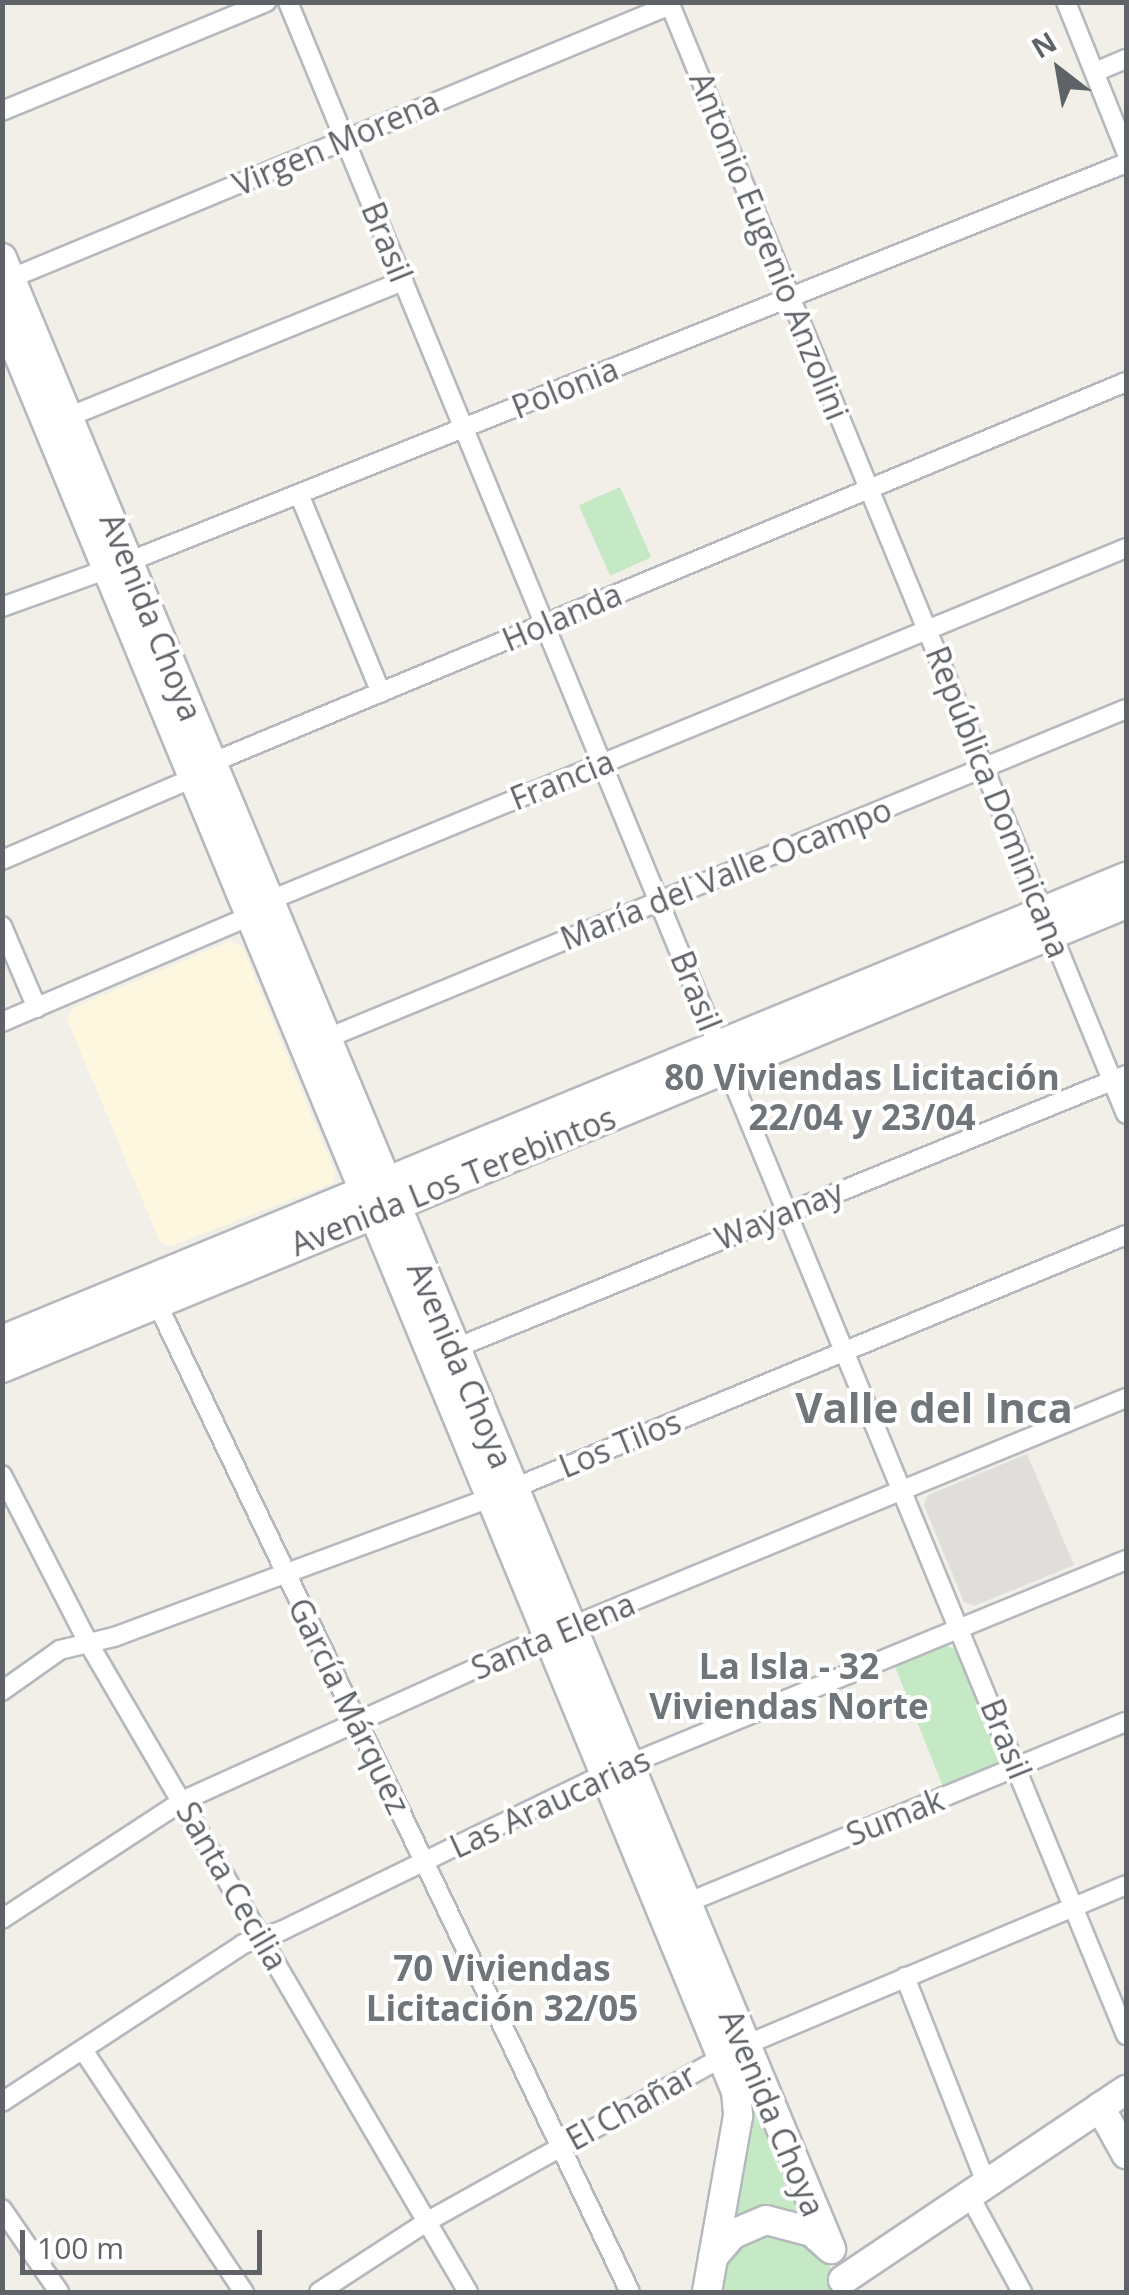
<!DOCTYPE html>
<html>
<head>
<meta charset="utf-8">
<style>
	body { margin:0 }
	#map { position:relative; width:1129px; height:2295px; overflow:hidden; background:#f1efe8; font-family:"Open Sans",sans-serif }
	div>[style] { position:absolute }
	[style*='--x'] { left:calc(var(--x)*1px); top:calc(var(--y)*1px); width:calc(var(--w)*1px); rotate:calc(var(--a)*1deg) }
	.commercial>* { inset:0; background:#fef7e0 }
	.industrial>* { inset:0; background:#e0deda }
	.green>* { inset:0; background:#c5e8c5; transform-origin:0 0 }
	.roads { filter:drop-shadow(2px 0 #b5b8bc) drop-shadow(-2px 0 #b5b8bc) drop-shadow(0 2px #b5b8bc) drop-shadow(0 -2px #b5b8bc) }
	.street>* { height:18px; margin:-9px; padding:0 9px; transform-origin:9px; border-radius:9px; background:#fff }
	.secondary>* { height:28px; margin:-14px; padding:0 14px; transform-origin:14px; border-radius:14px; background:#fff }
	span { translate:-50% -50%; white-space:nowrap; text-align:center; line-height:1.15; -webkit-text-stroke:8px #fff; paint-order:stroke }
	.street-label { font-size:32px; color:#5f6368 }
	.neighbourhood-label { font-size:35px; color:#70757a; font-weight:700 }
	.district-label { font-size:42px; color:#70757a; font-weight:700 }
	.frame { position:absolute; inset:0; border:5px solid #5f6368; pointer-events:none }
	.north { position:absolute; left:1009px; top:20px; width:100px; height:100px; -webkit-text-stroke:8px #fff; paint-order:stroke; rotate:329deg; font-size:28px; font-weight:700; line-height:40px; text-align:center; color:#5f6368 }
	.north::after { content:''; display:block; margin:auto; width:35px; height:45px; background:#5f6368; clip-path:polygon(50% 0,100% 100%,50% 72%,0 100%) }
	.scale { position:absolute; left:20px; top:2230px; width:242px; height:45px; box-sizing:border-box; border:5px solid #5f6368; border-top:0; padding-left:12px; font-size:30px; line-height:35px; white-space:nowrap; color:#5f6368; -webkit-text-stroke:8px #fff; paint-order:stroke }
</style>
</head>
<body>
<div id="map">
	<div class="commercial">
		<div style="clip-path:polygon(230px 941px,242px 947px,335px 1173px,333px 1183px,171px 1246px,160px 1242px,67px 1019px,73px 1008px)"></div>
	</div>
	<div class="industrial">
		<div style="clip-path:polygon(1027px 1454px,1074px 1565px,974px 1606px,964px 1602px,924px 1505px,928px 1495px)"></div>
	</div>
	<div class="green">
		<div style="left:620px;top:487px;width:77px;height:45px;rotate:66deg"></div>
		<div style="clip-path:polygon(944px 1645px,960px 1651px,1003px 1760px,944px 1789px,894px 1664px)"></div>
		<div style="clip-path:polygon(744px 2073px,804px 2215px,730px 2225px)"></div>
		<div style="clip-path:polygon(764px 2232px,784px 2232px,819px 2250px,830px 2267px,834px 2292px,715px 2292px,730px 2251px)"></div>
	</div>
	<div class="roads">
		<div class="street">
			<div style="--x:288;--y:2;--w:2199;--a:67.6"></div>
			<div style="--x:669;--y:2;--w:1202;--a:67.66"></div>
			<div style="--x:1066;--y:2;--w:161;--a:68.1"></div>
			<div style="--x:1095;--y:72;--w:34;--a:-23"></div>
			<div style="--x:2;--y:111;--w:286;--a:-22.4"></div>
			<div style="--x:2;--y:282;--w:723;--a:-22.52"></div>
			<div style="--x:68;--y:417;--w:362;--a:-22.1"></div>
			<div style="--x:299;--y:494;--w:215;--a:67.6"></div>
			<div style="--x:2;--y:607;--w:134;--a:-19.7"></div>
			<div style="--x:128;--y:562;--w:1075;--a:-21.79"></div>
			<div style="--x:2;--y:860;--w:208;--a:-23.2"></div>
			<div style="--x:193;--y:778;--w:23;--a:-40"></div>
			<div style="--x:211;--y:763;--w:991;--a:-22.61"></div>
			<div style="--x:2;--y:926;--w:89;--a:66.9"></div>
			<div style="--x:2;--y:1022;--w:270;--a:-23.1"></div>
			<div style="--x:250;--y:916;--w:23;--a:-40"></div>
			<div style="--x:268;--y:901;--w:928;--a:-22.36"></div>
			<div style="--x:325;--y:1039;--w:866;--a:-22.39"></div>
			<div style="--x:153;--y:1295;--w:1105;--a:64.43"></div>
			<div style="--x:446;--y:1352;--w:734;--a:-22.16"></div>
			<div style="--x:2;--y:1475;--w:190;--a:62.8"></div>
			<div style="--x:89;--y:1644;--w:751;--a:59.68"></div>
			<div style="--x:2;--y:1691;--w:71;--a:-35.3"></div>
			<div style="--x:60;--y:1650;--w:56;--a:-13.5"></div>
			<div style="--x:114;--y:1637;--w:401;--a:-20.3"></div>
			<div style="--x:490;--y:1498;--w:688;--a:-22.47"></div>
			<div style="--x:679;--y:1906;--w:483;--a:-22.4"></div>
			<div style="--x:2;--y:1919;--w:215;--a:-33.2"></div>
			<div style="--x:182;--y:1801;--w:401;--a:-24.3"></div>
			<div style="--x:548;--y:1636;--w:625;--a:-22.38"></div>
			<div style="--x:905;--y:1977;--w:221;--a:68.5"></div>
			<div style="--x:83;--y:2050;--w:291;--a:56.4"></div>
			<div style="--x:2;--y:2102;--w:288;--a:-33.2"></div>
			<div style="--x:243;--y:1944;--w:40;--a:-18.9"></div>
			<div style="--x:281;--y:1931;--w:360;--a:-25.9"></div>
			<div style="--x:605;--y:1774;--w:563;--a:-22.33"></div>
			<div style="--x:969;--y:2195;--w:111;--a:61.3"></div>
			<div style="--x:2;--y:2209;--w:101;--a:55.5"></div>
			<div style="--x:319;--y:2292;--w:130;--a:-33.1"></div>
			<div style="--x:428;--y:2221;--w:360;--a:-29.1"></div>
			<div style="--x:743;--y:2046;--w:415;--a:-22.8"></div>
		</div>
		<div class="secondary">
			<div style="--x:2;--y:258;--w:2157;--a:67.39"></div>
			<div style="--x:2;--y:315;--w:1922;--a:67.55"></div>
			<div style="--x:736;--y:2091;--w:25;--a:85"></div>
			<div style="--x:738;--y:2116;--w:179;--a:100"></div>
			<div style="--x:2;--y:1340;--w:1216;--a:-22.39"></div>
			<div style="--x:2;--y:1368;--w:1216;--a:-22.43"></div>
			<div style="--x:1100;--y:2107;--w:54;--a:61"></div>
			<div style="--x:713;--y:2257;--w:30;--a:-49"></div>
			<div style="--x:733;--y:2234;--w:36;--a:-23"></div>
			<div style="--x:766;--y:2220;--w:48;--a:14.6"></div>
			<div style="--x:812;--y:2232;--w:24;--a:42"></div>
			<div style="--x:843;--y:2280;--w:341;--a:-33.9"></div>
		</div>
	</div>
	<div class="street-label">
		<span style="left:336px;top:143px;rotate:-23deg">Virgen Morena</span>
		<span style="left:387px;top:242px;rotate:68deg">Brasil</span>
		<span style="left:769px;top:246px;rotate:68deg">Antonio Eugenio Anzolini</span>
		<span style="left:565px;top:388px;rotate:-22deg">Polonia</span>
		<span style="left:151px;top:617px;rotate:68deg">Avenida Choya</span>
		<span style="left:562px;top:617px;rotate:-23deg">Holanda</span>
		<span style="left:562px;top:780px;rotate:-22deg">Francia</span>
		<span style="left:998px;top:802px;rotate:68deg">República Dominicana</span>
		<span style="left:726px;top:874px;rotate:-22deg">María del Valle Ocampo</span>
		<span style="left:696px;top:991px;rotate:68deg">Brasil</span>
		<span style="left:453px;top:1181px;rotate:-22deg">Avenida Los Terebintos</span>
		<span style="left:779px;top:1215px;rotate:-22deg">Wayanay</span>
		<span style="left:460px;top:1365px;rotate:67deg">Avenida Choya</span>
		<span style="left:620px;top:1444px;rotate:-22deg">Los Tilos</span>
		<span style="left:553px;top:1636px;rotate:-23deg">Santa Elena</span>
		<span style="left:349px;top:1706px;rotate:64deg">García Márquez</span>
		<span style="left:1006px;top:1739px;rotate:68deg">Brasil</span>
		<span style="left:550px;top:1803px;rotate:-25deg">Las Araucarias</span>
		<span style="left:895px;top:1817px;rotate:-22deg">Sumak</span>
		<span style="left:232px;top:1886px;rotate:60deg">Santa Cecilia</span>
		<span style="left:631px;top:2107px;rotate:-29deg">El Chañar</span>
		<span style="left:772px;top:2113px;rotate:67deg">Avenida Choya</span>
	</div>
	<div class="neighbourhood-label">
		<span style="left:862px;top:1097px">80 Viviendas Licitación<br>22/04 y 23/04</span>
		<span style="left:789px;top:1686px">La Isla - 32<br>Viviendas Norte</span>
		<span style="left:502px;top:1988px">70 Viviendas<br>Licitación 32/05</span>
	</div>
	<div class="district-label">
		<span style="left:934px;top:1407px">Valle del Inca</span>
	</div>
	<div class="frame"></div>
	<div class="north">N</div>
	<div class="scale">100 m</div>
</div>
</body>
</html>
